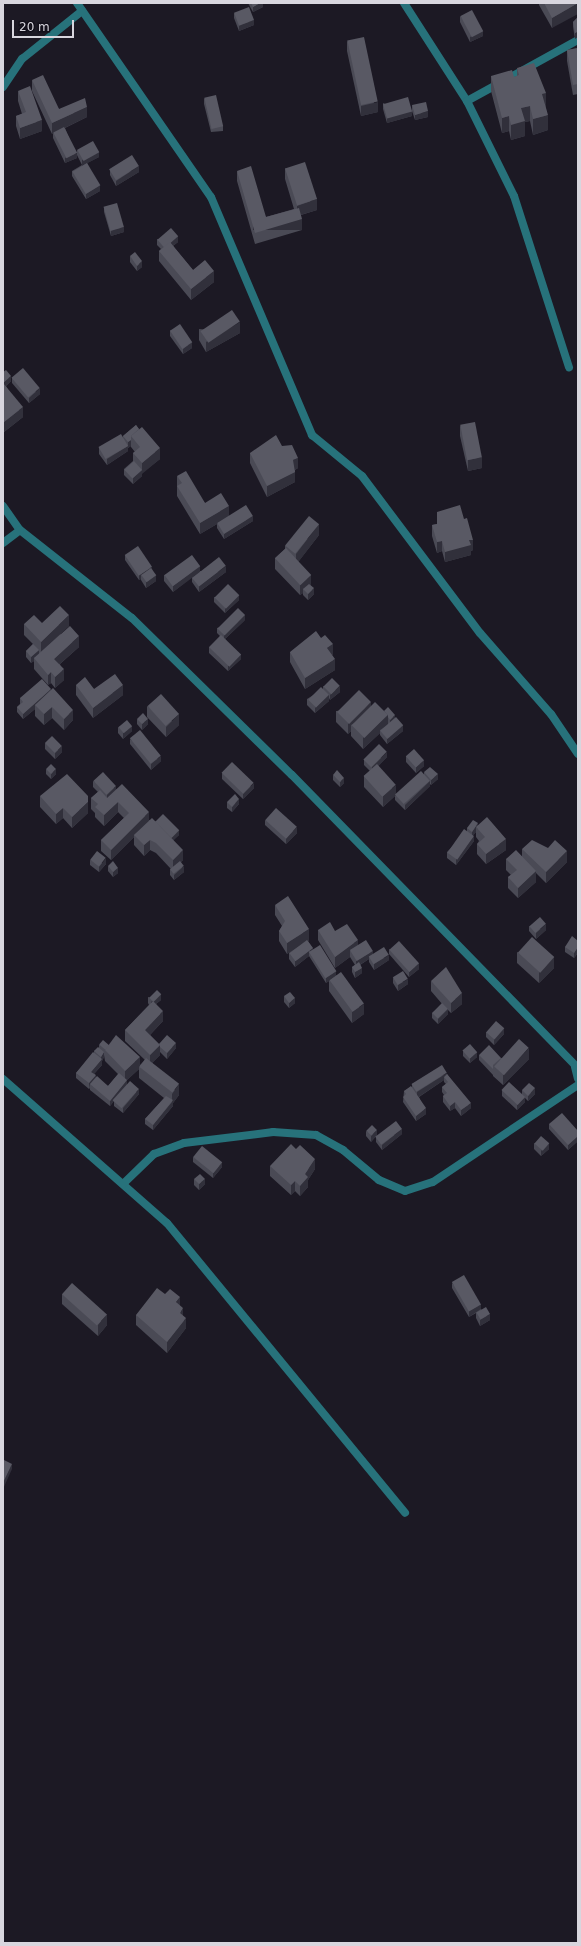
<!DOCTYPE html>
<html>
<head>
<meta charset="utf-8">
<style>
	body { margin:0 }
	#map { position:relative; width:581px; height:1946px; overflow:hidden; background:#1c1924; font-family:"DejaVu Sans",sans-serif }
	div>[style] { position:absolute }
	[style*='--x'] { left:calc(var(--x)*1px); top:calc(var(--y)*1px); width:calc(var(--w)*1px); rotate:calc(var(--a)*1deg) }
	.minor>* { height:8px; margin:-4px; padding:0 4px; transform-origin:4px; border-radius:4px; background:#27727b }
	.wall>* { inset:0; background:#4a4a55 }
	.shaded-wall>* { inset:0; background:#31303b; transform-origin:0 0 }
	.building>* { inset:0; background:#595964; transform-origin:0 0 }
	span { translate:-50% -50%; white-space:nowrap; text-align:center; line-height:1.15; -webkit-text-stroke:4px #13101b; paint-order:stroke }
	.frame { position:absolute; inset:0; border:4px solid #d8d6de; pointer-events:none }
	.scale { position:absolute; left:12px; top:20px; width:62px; height:18px; box-sizing:border-box; border:2px solid #d8d6de; border-top:0; padding-left:5px; font-size:12px; line-height:14px; white-space:nowrap; color:#d8d6de; -webkit-text-stroke:3px #13101b; paint-order:stroke }
</style>
</head>
<body>
<div id="map">
	<div class="minor">
		<div style="--x:77;--y:3;--w:236;--a:55.4"></div>
		<div style="--x:211;--y:197;--w:259;--a:67"></div>
		<div style="--x:312;--y:435;--w:65;--a:39.4"></div>
		<div style="--x:362;--y:476;--w:196;--a:53.1"></div>
		<div style="--x:480;--y:633;--w:108;--a:48.8"></div>
		<div style="--x:551;--y:714;--w:48;--a:56"></div>
		<div style="--x:404;--y:3;--w:117;--a:57.3"></div>
		<div style="--x:467;--y:101;--w:127;--a:-28.8"></div>
		<div style="--x:3;--y:87;--w:34;--a:-56"></div>
		<div style="--x:22;--y:59;--w:77;--a:-38.7"></div>
		<div style="--x:467;--y:101;--w:106;--a:63.7"></div>
		<div style="--x:514;--y:196;--w:180;--a:72.2"></div>
		<div style="--x:3;--y:506;--w:29;--a:55"></div>
		<div style="--x:20;--y:530;--w:142;--a:38.2"></div>
		<div style="--x:132;--y:618;--w:224;--a:44.5"></div>
		<div style="--x:292;--y:775;--w:409;--a:45.7"></div>
		<div style="--x:3;--y:543;--w:21;--a:-37"></div>
		<div style="--x:575;--y:1067;--w:12;--a:76"></div>
		<div style="--x:3;--y:1079;--w:218;--a:41.3"></div>
		<div style="--x:167;--y:1223;--w:375;--a:50.6"></div>
		<div style="--x:123;--y:1184;--w:43;--a:-44.1"></div>
		<div style="--x:154;--y:1154;--w:32;--a:-20"></div>
		<div style="--x:184;--y:1143;--w:90;--a:-7"></div>
		<div style="--x:273;--y:1132;--w:43;--a:4"></div>
		<div style="--x:316;--y:1135;--w:31;--a:29"></div>
		<div style="--x:343;--y:1150;--w:47;--a:39.8"></div>
		<div style="--x:379;--y:1180;--w:28;--a:23"></div>
		<div style="--x:405;--y:1191;--w:29;--a:-18"></div>
		<div style="--x:433;--y:1182;--w:174;--a:-33.8"></div>
	</div>
	<div class="wall">
		<div style="clip-path:polygon(248px 3px,263px 3px,263px 7px,253px 12px)"></div>
		<div style="clip-path:polygon(539px 3px,578px 3px,552px 28px,539px 5px)"></div>
		<div style="clip-path:polygon(234px 13px,254px 25px,239px 31px,234px 18px)"></div>
		<div style="clip-path:polygon(460px 16px,483px 36px,470px 42px,460px 22px)"></div>
		<div style="clip-path:polygon(578px 17px,575px 39px,573px 27px,573px 22px)"></div>
		<div style="clip-path:polygon(347px 40px,378px 112px,361px 116px,347px 51px)"></div>
		<div style="clip-path:polygon(578px 48px,578px 94px,573px 95px,567px 61px,567px 50px)"></div>
		<div style="clip-path:polygon(517px 68px,546px 108px,548px 130px,533px 135px,530px 121px,525px 122px,525px 136px,511px 140px,509px 131px,502px 133px,491px 91px,491px 76px,514px 77px,517px 76px)"></div>
		<div style="clip-path:polygon(32px 80px,59px 109px,87px 117px,65px 128px,77px 158px,65px 163px,53px 138px,53px 133px,52px 134px,32px 91px)"></div>
		<div style="clip-path:polygon(18px 91px,42px 131px,20px 139px,16px 126px,16px 116px,22px 114px,18px 101px)"></div>
		<div style="clip-path:polygon(204px 98px,223px 126px,223px 131px,211px 132px,204px 104px)"></div>
		<div style="clip-path:polygon(383px 103px,412px 116px,387px 123px,383px 109px)"></div>
		<div style="clip-path:polygon(412px 105px,428px 117px,415px 120px,412px 111px)"></div>
		<div style="clip-path:polygon(77px 150px,99px 157px,87px 163px,100px 191px,86px 199px,72px 176px,72px 171px,82px 165px,77px 155px)"></div>
		<div style="clip-path:polygon(285px 168px,317px 210px,301px 215px,302px 230px,255px 244px,237px 181px,237px 171px,266px 217px,294px 209px,285px 179px)"></div>
		<div style="clip-path:polygon(110px 170px,139px 172px,116px 186px,110px 175px)"></div>
		<div style="clip-path:polygon(104px 207px,124px 232px,111px 236px,104px 212px)"></div>
		<div style="clip-path:polygon(157px 239px,178px 242px,173px 246px,193px 270px,214px 282px,191px 300px,159px 261px,159px 251px,161px 249px,157px 245px)"></div>
		<div style="clip-path:polygon(130px 256px,142px 267px,137px 271px,130px 262px)"></div>
		<div style="clip-path:polygon(199px 329px,240px 333px,206px 352px,199px 340px)"></div>
		<div style="clip-path:polygon(170px 330px,192px 348px,183px 354px,170px 336px)"></div>
		<div style="clip-path:polygon(3px 372px,11px 381px,6px 386px,23px 417px,4px 432px,3px 431px)"></div>
		<div style="clip-path:polygon(12px 378px,40px 394px,29px 403px,12px 383px)"></div>
		<div style="clip-path:polygon(136px 425px,160px 459px,142px 473px,142px 476px,133px 484px,124px 475px,124px 469px,133px 461px,133px 453px,135px 452px,131px 447px,131px 446px,128px 448px,128px 447px,128px 451px,107px 465px,99px 454px,99px 448px,123px 438px,123px 436px)"></div>
		<div style="clip-path:polygon(460px 425px,482px 468px,468px 471px,460px 436px)"></div>
		<div style="clip-path:polygon(282px 446px,298px 468px,295px 470px,295px 482px,267px 497px,250px 463px,250px 453px)"></div>
		<div style="clip-path:polygon(177px 476px,205px 503px,229px 516px,253px 521px,224px 539px,217px 528px,217px 524px,200px 534px,177px 496px)"></div>
		<div style="clip-path:polygon(437px 512px,473px 550px,471px 551px,471px 555px,445px 562px,442px 551px,437px 553px,432px 536px,432px 525px,437px 524px)"></div>
		<div style="clip-path:polygon(319px 535px,298px 562px,311px 586px,314px 594px,308px 600px,303px 595px,303px 593px,300px 595px,275px 569px,275px 558px,285px 549px,285px 546px)"></div>
		<div style="clip-path:polygon(125px 555px,152px 569px,156px 581px,146px 588px,141px 580px,141px 579px,139px 580px,125px 560px)"></div>
		<div style="clip-path:polygon(200px 571px,226px 572px,199px 592px,192px 582px,192px 577px,173px 592px,164px 581px,164px 575px)"></div>
		<div style="clip-path:polygon(214px 597px,239px 600px,225px 613px,214px 602px)"></div>
		<div style="clip-path:polygon(245px 620px,225px 639px,241px 659px,228px 671px,209px 653px,209px 647px,220px 636px,217px 633px,217px 628px)"></div>
		<div style="clip-path:polygon(42px 623px,69px 626px,60px 634px,79px 647px,60px 664px,64px 680px,55px 688px,51px 683px,48px 685px,34px 669px,34px 661px,31px 663px,26px 657px,26px 651px,33px 644px,24px 635px,24px 624px)"></div>
		<div style="clip-path:polygon(290px 652px,333px 654px,332px 655px,335px 670px,305px 689px,290px 662px)"></div>
		<div style="clip-path:polygon(76px 685px,123px 695px,93px 718px,76px 695px)"></div>
		<div style="clip-path:polygon(323px 686px,340px 692px,330px 700px,329px 698px,329px 701px,315px 713px,307px 705px,307px 699px,323px 689px)"></div>
		<div style="clip-path:polygon(51px 690px,73px 720px,64px 730px,52px 718px,44px 725px,35px 716px,35px 709px,23px 719px,17px 712px,17px 707px,20px 704px,20px 698px)"></div>
		<div style="clip-path:polygon(147px 706px,179px 725px,166px 737px,147px 717px)"></div>
		<div style="clip-path:polygon(371px 707px,384px 711px,395px 718px,403px 731px,387px 744px,380px 735px,380px 733px,363px 749px,351px 736px,351px 731px,348px 734px,336px 722px,336px 711px)"></div>
		<div style="clip-path:polygon(137px 719px,148px 724px,142px 730px,137px 724px)"></div>
		<div style="clip-path:polygon(118px 727px,132px 731px,123px 739px,118px 733px)"></div>
		<div style="clip-path:polygon(130px 739px,161px 761px,151px 770px,130px 744px)"></div>
		<div style="clip-path:polygon(45px 743px,62px 752px,55px 759px,45px 749px)"></div>
		<div style="clip-path:polygon(406px 756px,424px 766px,416px 773px,406px 762px)"></div>
		<div style="clip-path:polygon(387px 757px,378px 766px,396px 795px,424px 775px,424px 772px,438px 779px,431px 785px,430px 784px,430px 786px,405px 810px,395px 800px,395px 796px,383px 807px,364px 787px,364px 776px,370px 771px,364px 765px,364px 760px)"></div>
		<div style="clip-path:polygon(46px 769px,56px 774px,51px 779px,46px 774px)"></div>
		<div style="clip-path:polygon(222px 773px,254px 788px,243px 799px,222px 779px)"></div>
		<div style="clip-path:polygon(333px 775px,344px 783px,340px 787px,333px 780px)"></div>
		<div style="clip-path:polygon(93px 781px,116px 789px,149px 820px,155px 821px,179px 835px,173px 840px,183px 860px,181px 862px,184px 872px,174px 880px,170px 875px,170px 870px,171px 869px,156px 853px,150px 850px,144px 856px,134px 845px,134px 837px,111px 860px,101px 851px,101px 840px,124px 818px,118px 812px,104px 826px,95px 817px,95px 813px,91px 809px,91px 798px,98px 792px,93px 787px)"></div>
		<div style="clip-path:polygon(40px 796px,88px 813px,72px 828px,63px 818px,56px 824px,40px 807px)"></div>
		<div style="clip-path:polygon(227px 802px,239px 804px,232px 812px,227px 808px)"></div>
		<div style="clip-path:polygon(265px 820px,297px 833px,286px 844px,265px 825px)"></div>
		<div style="clip-path:polygon(478px 825px,506px 850px,486px 864px,477px 854px,477px 844px,479px 841px,476px 837px,476px 832px,473px 835px,474px 841px,456px 865px,447px 858px,447px 852px,467px 831px,467px 828px)"></div>
		<div style="clip-path:polygon(522px 849px,567px 862px,546px 883px,536px 873px,536px 882px,518px 898px,508px 888px,508px 877px,511px 875px,506px 870px,506px 859px,522px 856px)"></div>
		<div style="clip-path:polygon(90px 860px,106px 864px,99px 872px,90px 865px)"></div>
		<div style="clip-path:polygon(108px 866px,118px 873px,113px 877px,108px 871px)"></div>
		<div style="clip-path:polygon(275px 905px,309px 940px,308px 941px,313px 949px,336px 975px,364px 1014px,352px 1023px,329px 991px,329px 981px,326px 983px,309px 956px,295px 967px,289px 959px,289px 953px,295px 949px,287px 954px,279px 941px,279px 931px,282px 926px,275px 915px)"></div>
		<div style="clip-path:polygon(529px 926px,546px 930px,536px 939px,529px 931px)"></div>
		<div style="clip-path:polygon(318px 930px,335px 931px,358px 946px,373px 954px,389px 960px,374px 970px,369px 962px,369px 959px,360px 965px,362px 973px,355px 978px,352px 972px,352px 967px,355px 965px,350px 957px,335px 968px,318px 940px)"></div>
		<div style="clip-path:polygon(578px 941px,578px 953px,574px 958px,565px 952px,565px 947px)"></div>
		<div style="clip-path:polygon(389px 949px,419px 969px,409px 977px,389px 954px)"></div>
		<div style="clip-path:polygon(517px 952px,554px 968px,539px 983px,517px 963px)"></div>
		<div style="clip-path:polygon(393px 978px,408px 984px,398px 991px,393px 983px)"></div>
		<div style="clip-path:polygon(431px 981px,462px 1004px,451px 1013px,448px 1010px,448px 1014px,438px 1024px,432px 1018px,432px 1013px,443px 1005px,431px 991px)"></div>
		<div style="clip-path:polygon(284px 996px,295px 1003px,289px 1008px,284px 1002px)"></div>
		<div style="clip-path:polygon(evenodd,148px 997px,161px 1000px,156px 1004px,163px 1021px,150px 1035px,159px 1044px,176px 1048px,167px 1059px,160px 1052px,160px 1055px,152px 1063px,179px 1095px,173px 1103px,173px 1106px,153px 1130px,145px 1124px,145px 1119px,164px 1098px,139px 1078px,139px 1069px,127px 1080px,127px 1085px,139px 1094px,123px 1113px,114px 1106px,114px 1101px,119px 1095px,110px 1106px,90px 1090px,90px 1088px,89px 1089px,76px 1078px,76px 1073px,94px 1053px,94px 1051px,99px 1048px,99px 1045px,109px 1045px,140px 1065px,145px 1060px,125px 1041px,125px 1030px,149px 1005px,148px 1003px,148px 997px,104px 1055px,105px 1061px,118px 1074px,108px 1086px,96px 1077px,94px 1074px,102px 1065px,102px 1061px,104px 1057px,104px 1055px)"></div>
		<div style="clip-path:polygon(486px 1032px,504px 1034px,494px 1045px,486px 1037px)"></div>
		<div style="clip-path:polygon(463px 1051px,477px 1057px,470px 1063px,463px 1056px)"></div>
		<div style="clip-path:polygon(479px 1055px,501px 1058px,529px 1059px,503px 1085px,493px 1076px,493px 1074px,493px 1075px,479px 1060px)"></div>
		<div style="clip-path:polygon(447px 1074px,471px 1108px,461px 1116px,455px 1108px,450px 1111px,443px 1102px,443px 1096px,444px 1095px,442px 1092px,442px 1087px,446px 1084px,444px 1082px,444px 1080px,419px 1097px,426px 1114px,416px 1121px,403px 1102px,404px 1091px,412px 1087px,412px 1084px)"></div>
		<div style="clip-path:polygon(502px 1090px,522px 1094px,522px 1090px,535px 1094px,528px 1101px,525px 1098px,525px 1102px,517px 1110px,502px 1096px)"></div>
		<div style="clip-path:polygon(549px 1124px,578px 1131px,578px 1141px,568px 1150px,549px 1129px)"></div>
		<div style="clip-path:polygon(366px 1131px,377px 1135px,371px 1142px,366px 1136px)"></div>
		<div style="clip-path:polygon(402px 1134px,382px 1150px,376px 1142px,376px 1137px)"></div>
		<div style="clip-path:polygon(534px 1143px,549px 1149px,541px 1156px,534px 1149px)"></div>
		<div style="clip-path:polygon(193px 1157px,222px 1167px,213px 1178px,193px 1162px)"></div>
		<div style="clip-path:polygon(270px 1166px,315px 1169px,308px 1180px,308px 1187px,300px 1196px,295px 1191px,291px 1195px,270px 1176px)"></div>
		<div style="clip-path:polygon(194px 1179px,205px 1184px,199px 1190px,194px 1185px)"></div>
		<div style="clip-path:polygon(452px 1283px,481px 1309px,490px 1320px,480px 1326px,476px 1318px,476px 1313px,469px 1317px,452px 1288px)"></div>
		<div style="clip-path:polygon(62px 1294px,107px 1325px,98px 1336px,62px 1304px)"></div>
		<div style="clip-path:polygon(180px 1306px,186px 1328px,167px 1353px,136px 1325px,136px 1315px)"></div>
	</div>
	<div class="shaded-wall">
		<div style="clip-path:polygon(260px 3px,263px 3px,263px 7px,253px 12px,253px 7px)"></div>
		<div style="clip-path:polygon(578px 3px,578px 14px,552px 28px,552px 18px)"></div>
		<div style="clip-path:polygon(254px 20px,254px 25px,239px 31px,239px 25px)"></div>
		<div style="clip-path:polygon(483px 31px,483px 36px,470px 42px,470px 37px)"></div>
		<div style="clip-path:polygon(578px 32px,578px 37px,575px 39px,575px 33px)"></div>
		<div style="left:546px;top:93px;width:15px;height:4px;rotate:90deg"></div>
		<div style="clip-path:polygon(378px 102px,378px 112px,361px 116px,361px 106px)"></div>
		<div style="clip-path:polygon(530px 106px,530px 121px,525px 122px,525px 136px,511px 140px,511px 125px,521px 108px)"></div>
		<div style="clip-path:polygon(87px 107px,87px 117px,52px 134px,52px 123px)"></div>
		<div style="clip-path:polygon(412px 111px,412px 116px,387px 123px,387px 117px)"></div>
		<div style="clip-path:polygon(428px 111px,428px 117px,415px 120px,415px 115px)"></div>
		<div style="clip-path:polygon(548px 115px,548px 130px,533px 135px,533px 119px)"></div>
		<div style="clip-path:polygon(509px 116px,509px 131px,502px 133px,502px 118px)"></div>
		<div style="clip-path:polygon(42px 120px,42px 131px,20px 139px,20px 128px)"></div>
		<div style="clip-path:polygon(99px 152px,99px 157px,82px 166px,82px 160px)"></div>
		<div style="clip-path:polygon(77px 153px,77px 158px,65px 163px,65px 158px)"></div>
		<div style="clip-path:polygon(139px 166px,139px 172px,116px 186px,116px 181px)"></div>
		<div style="clip-path:polygon(100px 185px,100px 191px,86px 199px,86px 194px)"></div>
		<div style="clip-path:polygon(317px 199px,317px 210px,297px 216px,297px 206px)"></div>
		<div style="left:302px;top:219px;width:11px;height:49px;rotate:90deg"></div>
		<div style="clip-path:polygon(124px 227px,124px 232px,111px 236px,111px 230px)"></div>
		<div style="clip-path:polygon(178px 236px,178px 242px,164px 253px,164px 248px)"></div>
		<div style="clip-path:polygon(142px 261px,142px 267px,137px 271px,137px 266px)"></div>
		<div style="clip-path:polygon(214px 271px,214px 282px,191px 300px,191px 289px)"></div>
		<div style="clip-path:polygon(240px 322px,240px 333px,206px 352px,206px 342px)"></div>
		<div style="clip-path:polygon(192px 342px,192px 348px,183px 354px,183px 349px)"></div>
		<div style="clip-path:polygon(11px 376px,11px 381px,3px 388px,3px 383px)"></div>
		<div style="clip-path:polygon(40px 388px,40px 394px,29px 403px,29px 398px)"></div>
		<div style="clip-path:polygon(23px 407px,23px 417px,4px 432px,4px 422px)"></div>
		<div style="clip-path:polygon(131px 440px,131px 446px,128px 448px,128px 442px)"></div>
		<div style="clip-path:polygon(128px 446px,128px 451px,107px 465px,107px 459px)"></div>
		<div style="clip-path:polygon(160px 448px,160px 459px,142px 474px,142px 463px)"></div>
		<div style="clip-path:polygon(482px 457px,482px 468px,468px 471px,468px 460px)"></div>
		<div style="clip-path:polygon(298px 458px,298px 468px,293px 471px,293px 460px)"></div>
		<div style="clip-path:polygon(142px 470px,142px 476px,133px 484px,133px 478px)"></div>
		<div style="clip-path:polygon(295px 472px,295px 482px,267px 497px,267px 486px)"></div>
		<div style="clip-path:polygon(229px 506px,229px 517px,200px 534px,200px 523px)"></div>
		<div style="clip-path:polygon(253px 516px,253px 521px,224px 539px,224px 533px)"></div>
		<div style="clip-path:polygon(319px 524px,319px 535px,296px 565px,296px 554px)"></div>
		<div style="clip-path:polygon(469px 540px,473px 540px,473px 550px,471px 551px,471px 555px,445px 562px,445px 552px)"></div>
		<div style="clip-path:polygon(442px 541px,442px 551px,437px 553px,437px 542px)"></div>
		<div style="clip-path:polygon(200px 566px,200px 572px,173px 592px,173px 586px)"></div>
		<div style="clip-path:polygon(226px 566px,226px 572px,199px 592px,199px 586px)"></div>
		<div style="clip-path:polygon(152px 567px,152px 572px,141px 575px,141px 579px,139px 580px,139px 575px)"></div>
		<div style="clip-path:polygon(156px 575px,156px 581px,146px 588px,146px 582px)"></div>
		<div style="clip-path:polygon(311px 575px,311px 586px,303px 589px,303px 593px,300px 595px,300px 585px)"></div>
		<div style="clip-path:polygon(314px 588px,314px 594px,308px 600px,308px 594px)"></div>
		<div style="clip-path:polygon(239px 595px,239px 600px,225px 613px,225px 608px)"></div>
		<div style="clip-path:polygon(69px 615px,69px 626px,41px 652px,41px 642px)"></div>
		<div style="clip-path:polygon(245px 615px,245px 620px,224px 640px,224px 635px)"></div>
		<div style="clip-path:polygon(79px 636px,79px 647px,54px 669px,54px 659px)"></div>
		<div style="clip-path:polygon(333px 644px,333px 654px,327px 659px,327px 648px)"></div>
		<div style="clip-path:polygon(39px 650px,39px 655px,34px 658px,34px 661px,31px 663px,31px 657px)"></div>
		<div style="clip-path:polygon(241px 654px,241px 659px,228px 671px,228px 666px)"></div>
		<div style="clip-path:polygon(335px 659px,335px 670px,305px 689px,305px 678px)"></div>
		<div style="clip-path:polygon(64px 669px,64px 680px,55px 688px,55px 677px)"></div>
		<div style="clip-path:polygon(51px 672px,51px 683px,48px 685px,48px 675px)"></div>
		<div style="clip-path:polygon(123px 685px,123px 695px,93px 718px,93px 708px)"></div>
		<div style="clip-path:polygon(340px 686px,340px 692px,330px 700px,330px 695px)"></div>
		<div style="clip-path:polygon(51px 689px,51px 694px,35px 705px,35px 709px,23px 719px,23px 714px)"></div>
		<div style="clip-path:polygon(329px 695px,329px 701px,315px 713px,315px 708px)"></div>
		<div style="clip-path:polygon(371px 702px,371px 713px,351px 725px,351px 731px,348px 734px,348px 724px)"></div>
		<div style="clip-path:polygon(52px 707px,52px 718px,44px 725px,44px 714px)"></div>
		<div style="clip-path:polygon(73px 710px,73px 720px,64px 730px,64px 719px)"></div>
		<div style="clip-path:polygon(179px 714px,179px 725px,166px 737px,166px 727px)"></div>
		<div style="clip-path:polygon(388px 715px,388px 725px,380px 730px,380px 733px,363px 749px,363px 738px)"></div>
		<div style="clip-path:polygon(395px 715px,395px 720px,390px 725px,390px 720px)"></div>
		<div style="clip-path:polygon(148px 719px,148px 724px,142px 730px,142px 724px)"></div>
		<div style="clip-path:polygon(403px 725px,403px 731px,387px 744px,387px 738px)"></div>
		<div style="clip-path:polygon(132px 726px,132px 731px,123px 739px,123px 733px)"></div>
		<div style="clip-path:polygon(62px 746px,62px 752px,55px 759px,55px 753px)"></div>
		<div style="clip-path:polygon(387px 752px,387px 757px,372px 773px,372px 767px)"></div>
		<div style="clip-path:polygon(161px 756px,161px 761px,151px 770px,151px 764px)"></div>
		<div style="clip-path:polygon(424px 760px,424px 766px,416px 773px,416px 767px)"></div>
		<div style="clip-path:polygon(56px 769px,56px 774px,51px 779px,51px 774px)"></div>
		<div style="clip-path:polygon(438px 774px,438px 779px,431px 785px,431px 780px)"></div>
		<div style="clip-path:polygon(344px 778px,344px 783px,340px 787px,340px 782px)"></div>
		<div style="clip-path:polygon(430px 781px,430px 786px,405px 810px,405px 805px)"></div>
		<div style="clip-path:polygon(254px 783px,254px 788px,243px 799px,243px 794px)"></div>
		<div style="clip-path:polygon(396px 785px,396px 795px,383px 807px,383px 796px)"></div>
		<div style="clip-path:polygon(116px 786px,116px 791px,107px 800px,107px 795px)"></div>
		<div style="clip-path:polygon(239px 799px,239px 804px,232px 812px,232px 807px)"></div>
		<div style="clip-path:polygon(88px 802px,88px 813px,72px 828px,72px 817px)"></div>
		<div style="clip-path:polygon(118px 802px,118px 812px,104px 826px,104px 815px)"></div>
		<div style="clip-path:polygon(63px 808px,63px 818px,56px 824px,56px 814px)"></div>
		<div style="clip-path:polygon(149px 812px,149px 822px,134px 835px,134px 837px,111px 860px,111px 850px)"></div>
		<div style="clip-path:polygon(478px 823px,478px 829px,476px 827px,476px 832px,472px 837px,472px 832px)"></div>
		<div style="clip-path:polygon(297px 827px,297px 833px,286px 844px,286px 838px)"></div>
		<div style="clip-path:polygon(179px 830px,179px 835px,171px 843px,171px 838px)"></div>
		<div style="clip-path:polygon(474px 836px,474px 841px,456px 865px,456px 859px)"></div>
		<div style="clip-path:polygon(506px 839px,506px 850px,486px 864px,486px 854px)"></div>
		<div style="clip-path:polygon(150px 840px,150px 850px,144px 856px,144px 845px)"></div>
		<div style="clip-path:polygon(183px 850px,183px 860px,173px 870px,173px 860px)"></div>
		<div style="clip-path:polygon(567px 851px,567px 862px,546px 883px,546px 872px)"></div>
		<div style="clip-path:polygon(106px 858px,106px 864px,99px 872px,99px 867px)"></div>
		<div style="clip-path:polygon(184px 866px,184px 872px,174px 880px,174px 875px)"></div>
		<div style="clip-path:polygon(118px 868px,118px 873px,113px 877px,113px 872px)"></div>
		<div style="clip-path:polygon(536px 871px,536px 882px,518px 898px,518px 888px)"></div>
		<div style="clip-path:polygon(546px 924px,546px 930px,536px 939px,536px 933px)"></div>
		<div style="clip-path:polygon(309px 929px,309px 940px,287px 954px,287px 943px)"></div>
		<div style="clip-path:polygon(358px 940px,358px 950px,350px 951px,350px 957px,335px 968px,335px 957px)"></div>
		<div style="clip-path:polygon(578px 947px,578px 953px,574px 958px,574px 953px)"></div>
		<div style="clip-path:polygon(313px 948px,313px 953px,309px 951px,309px 956px,295px 967px,295px 961px)"></div>
		<div style="clip-path:polygon(373px 951px,373px 956px,369px 957px,369px 959px,356px 967px,356px 961px)"></div>
		<div style="clip-path:polygon(389px 955px,389px 960px,374px 970px,374px 964px)"></div>
		<div style="clip-path:polygon(554px 957px,554px 968px,539px 983px,539px 973px)"></div>
		<div style="clip-path:polygon(419px 963px,419px 969px,409px 977px,409px 972px)"></div>
		<div style="clip-path:polygon(362px 968px,362px 973px,355px 978px,355px 972px)"></div>
		<div style="clip-path:polygon(336px 971px,336px 976px,326px 983px,326px 978px)"></div>
		<div style="clip-path:polygon(408px 979px,408px 984px,398px 991px,398px 985px)"></div>
		<div style="clip-path:polygon(462px 993px,462px 1004px,451px 1013px,451px 1003px)"></div>
		<div style="clip-path:polygon(161px 994px,161px 1000px,151px 1008px,151px 1002px)"></div>
		<div style="clip-path:polygon(295px 998px,295px 1003px,289px 1008px,289px 1003px)"></div>
		<div style="clip-path:polygon(364px 1004px,364px 1014px,352px 1023px,352px 1012px)"></div>
		<div style="clip-path:polygon(448px 1009px,448px 1014px,438px 1024px,438px 1019px)"></div>
		<div style="clip-path:polygon(163px 1011px,163px 1021px,145px 1040px,145px 1030px)"></div>
		<div style="clip-path:polygon(504px 1028px,504px 1034px,494px 1045px,494px 1039px)"></div>
		<div style="clip-path:polygon(176px 1043px,176px 1048px,167px 1059px,167px 1053px)"></div>
		<div style="clip-path:polygon(160px 1045px,160px 1055px,150px 1065px,150px 1055px)"></div>
		<div style="clip-path:polygon(529px 1048px,529px 1059px,503px 1085px,503px 1075px)"></div>
		<div style="clip-path:polygon(104px 1052px,104px 1057px,102px 1061px,102px 1065px,91px 1077px,91px 1072px,101px 1060px,101px 1057px)"></div>
		<div style="clip-path:polygon(477px 1052px,477px 1057px,470px 1063px,470px 1058px)"></div>
		<div style="clip-path:polygon(140px 1057px,140px 1067px,139px 1067px,139px 1069px,125px 1082px,125px 1071px)"></div>
		<div style="clip-path:polygon(447px 1073px,447px 1078px,444px 1077px,444px 1080px,417px 1098px,417px 1092px)"></div>
		<div style="clip-path:polygon(96px 1075px,96px 1081px,90px 1084px,89px 1089px,89px 1083px)"></div>
		<div style="clip-path:polygon(127px 1080px,127px 1085px,110px 1106px,110px 1101px)"></div>
		<div style="clip-path:polygon(179px 1084px,179px 1095px,173px 1103px,173px 1106px,153px 1130px,153px 1125px,172px 1102px,172px 1094px)"></div>
		<div style="clip-path:polygon(535px 1088px,535px 1094px,528px 1101px,528px 1096px)"></div>
		<div style="clip-path:polygon(139px 1089px,139px 1094px,123px 1113px,123px 1108px)"></div>
		<div style="clip-path:polygon(525px 1097px,525px 1102px,517px 1110px,517px 1105px)"></div>
		<div style="clip-path:polygon(455px 1102px,455px 1108px,450px 1111px,450px 1106px)"></div>
		<div style="clip-path:polygon(471px 1103px,471px 1108px,461px 1116px,461px 1110px)"></div>
		<div style="clip-path:polygon(426px 1108px,426px 1114px,416px 1121px,416px 1116px)"></div>
		<div style="clip-path:polygon(402px 1129px,402px 1134px,382px 1150px,382px 1145px)"></div>
		<div style="clip-path:polygon(377px 1130px,377px 1135px,371px 1142px,371px 1136px)"></div>
		<div style="clip-path:polygon(578px 1136px,578px 1141px,568px 1150px,568px 1145px)"></div>
		<div style="clip-path:polygon(549px 1143px,549px 1149px,541px 1156px,541px 1151px)"></div>
		<div style="clip-path:polygon(315px 1159px,315px 1169px,308px 1180px,308px 1187px,300px 1196px,300px 1186px,305px 1174px)"></div>
		<div style="clip-path:polygon(222px 1162px,222px 1167px,213px 1178px,213px 1173px)"></div>
		<div style="clip-path:polygon(205px 1179px,205px 1184px,199px 1190px,199px 1184px)"></div>
		<div style="clip-path:polygon(295px 1181px,295px 1191px,291px 1195px,291px 1185px)"></div>
		<div style="clip-path:polygon(180px 1297px,180px 1308px,176px 1302px)"></div>
		<div style="clip-path:polygon(481px 1304px,481px 1309px,469px 1317px,469px 1311px)"></div>
		<div style="clip-path:polygon(183px 1308px,183px 1319px,180px 1313px)"></div>
		<div style="clip-path:polygon(107px 1314px,107px 1325px,98px 1336px,98px 1325px)"></div>
		<div style="clip-path:polygon(490px 1314px,490px 1320px,480px 1326px,480px 1320px)"></div>
		<div style="clip-path:polygon(186px 1318px,186px 1328px,167px 1353px,167px 1342px)"></div>
		<div style="clip-path:polygon(12px 1464px,12px 1469px,3px 1489px,3px 1483px)"></div>
	</div>
	<div class="building">
		<div style="clip-path:polygon(251px 3px,260px 3px,253px 7px)"></div>
		<div style="clip-path:polygon(544px 3px,578px 3px,552px 18px)"></div>
		<div style="left:249px;top:7px;width:14px;height:16px;rotate:69deg"></div>
		<div style="left:472px;top:10px;width:24px;height:13px;rotate:62deg"></div>
		<div style="clip-path:polygon(578px 17px,578px 32px,575px 33px,573px 22px)"></div>
		<div style="left:364px;top:37px;width:66px;height:17px;rotate:78deg"></div>
		<div style="clip-path:polygon(578px 48px,578px 84px,573px 85px,567px 50px)"></div>
		<div style="clip-path:polygon(534px 63px,546px 93px,542px 94px,548px 115px,533px 119px,530px 106px,521px 108px,525px 121px,511px 125px,509px 116px,502px 118px,491px 76px,512px 70px,514px 77px,519px 75px,517px 68px)"></div>
		<div style="clip-path:polygon(43px 75px,59px 109px,85px 98px,87px 107px,52px 123px,32px 80px)"></div>
		<div style="clip-path:polygon(30px 86px,42px 120px,20px 128px,16px 116px,26px 112px,18px 91px)"></div>
		<div style="left:216px;top:95px;width:32px;height:12px;rotate:77deg"></div>
		<div style="left:408px;top:97px;width:15px;height:26px;rotate:74deg"></div>
		<div style="clip-path:polygon(426px 102px,428px 111px,415px 115px,412px 105px)"></div>
		<div style="left:64px;top:127px;width:29px;height:12px;rotate:63deg"></div>
		<div style="left:93px;top:141px;width:13px;height:18px;rotate:61deg"></div>
		<div style="left:132px;top:155px;width:13px;height:27px;rotate:58deg"></div>
		<div style="left:305px;top:162px;width:39px;height:21px;rotate:72deg"></div>
		<div style="left:87px;top:163px;width:26px;height:17px;rotate:59deg"></div>
		<div style="clip-path:polygon(251px 166px,266px 217px,299px 208px,302px 219px,255px 233px,237px 171px)"></div>
		<div style="left:117px;top:203px;width:25px;height:14px;rotate:74deg"></div>
		<div style="left:171px;top:228px;width:11px;height:18px;rotate:49deg"></div>
		<div style="clip-path:polygon(170px 242px,193px 270px,205px 260px,214px 271px,191px 289px,159px 251px)"></div>
		<div style="clip-path:polygon(135px 252px,142px 261px,137px 266px,130px 256px)"></div>
		<div style="left:232px;top:310px;width:14px;height:38px;rotate:56deg"></div>
		<div style="left:180px;top:324px;width:22px;height:12px;rotate:56deg"></div>
		<div style="left:23px;top:368px;width:26px;height:15px;rotate:50deg"></div>
		<div style="clip-path:polygon(6px 370px,11px 376px,3px 383px,3px 372px)"></div>
		<div style="clip-path:polygon(3px 383px,23px 407px,4px 422px,3px 420px)"></div>
		<div style="left:475px;top:422px;width:36px;height:15px;rotate:79deg"></div>
		<div style="clip-path:polygon(136px 425px,139px 429px,131px 436px,131px 440px,128px 442px,123px 436px)"></div>
		<div style="clip-path:polygon(142px 427px,160px 448px,142px 463px,133px 453px,140px 447px,131px 436px)"></div>
		<div style="left:121px;top:434px;width:14px;height:26px;rotate:60deg"></div>
		<div style="clip-path:polygon(276px 435px,282px 446px,292px 445px,298px 458px,293px 460px,295px 472px,267px 486px,250px 453px)"></div>
		<div style="left:134px;top:461px;width:12px;height:13px;rotate:48deg"></div>
		<div style="clip-path:polygon(186px 471px,205px 503px,221px 493px,229px 506px,200px 523px,177px 486px,182px 483px,177px 476px)"></div>
		<div style="left:246px;top:505px;width:13px;height:34px;rotate:58deg"></div>
		<div style="clip-path:polygon(460px 505px,464px 519px,467px 518px,473px 540px,469px 540px,471px 545px,445px 552px,442px 541px,437px 542px,432px 525px,437px 524px,437px 512px)"></div>
		<div style="left:309px;top:516px;width:13px;height:38px;rotate:39deg"></div>
		<div style="left:138px;top:546px;width:25px;height:16px;rotate:56deg"></div>
		<div style="left:286px;top:548px;width:37px;height:15px;rotate:47deg"></div>
		<div style="left:192px;top:555px;width:14px;height:34px;rotate:54deg"></div>
		<div style="left:219px;top:557px;width:11px;height:34px;rotate:52deg"></div>
		<div style="left:151px;top:568px;width:9px;height:12px;rotate:54deg"></div>
		<div style="left:228px;top:584px;width:16px;height:19px;rotate:45deg"></div>
		<div style="clip-path:polygon(309px 584px,314px 588px,308px 594px,303px 589px)"></div>
		<div style="clip-path:polygon(60px 606px,69px 615px,41px 642px,24px 624px,34px 615px,42px 623px)"></div>
		<div style="left:238px;top:608px;width:10px;height:29px;rotate:45deg"></div>
		<div style="clip-path:polygon(70px 626px,79px 636px,54px 659px,64px 669px,55px 677px,51px 672px,48px 675px,34px 658px)"></div>
		<div style="clip-path:polygon(316px 631px,321px 638px,325px 635px,333px 644px,327px 648px,335px 659px,305px 678px,290px 652px)"></div>
		<div style="left:221px;top:635px;width:28px;height:17px;rotate:44deg"></div>
		<div style="clip-path:polygon(33px 644px,39px 650px,31px 657px,26px 651px)"></div>
		<div style="clip-path:polygon(115px 674px,123px 685px,93px 708px,76px 685px,85px 677px,94px 689px)"></div>
		<div style="left:332px;top:678px;width:11px;height:12px;rotate:45deg"></div>
		<div style="clip-path:polygon(42px 679px,51px 689px,23px 714px,17px 707px,23px 702px,20px 698px)"></div>
		<div style="left:321px;top:687px;width:11px;height:18px;rotate:45deg"></div>
		<div style="clip-path:polygon(53px 688px,73px 710px,64px 719px,52px 707px,44px 714px,35px 705px)"></div>
		<div style="left:359px;top:690px;width:17px;height:31px;rotate:45deg"></div>
		<div style="left:161px;top:694px;width:27px;height:18px;rotate:48deg"></div>
		<div style="left:375px;top:702px;width:18px;height:33px;rotate:45deg"></div>
		<div style="clip-path:polygon(388px 707px,395px 715px,390px 720px,388px 717px,388px 715px,384px 711px)"></div>
		<div style="clip-path:polygon(143px 713px,148px 719px,142px 724px,137px 719px)"></div>
		<div style="left:396px;top:717px;width:11px;height:21px;rotate:49deg"></div>
		<div style="left:127px;top:720px;width:8px;height:11px;rotate:50deg"></div>
		<div style="left:140px;top:730px;width:33px;height:13px;rotate:51deg"></div>
		<div style="left:52px;top:736px;width:14px;height:10px;rotate:45deg"></div>
		<div style="left:379px;top:744px;width:11px;height:22px;rotate:45deg"></div>
		<div style="left:414px;top:749px;width:15px;height:11px;rotate:48deg"></div>
		<div style="left:232px;top:762px;width:30px;height:15px;rotate:44deg"></div>
		<div style="left:51px;top:764px;width:7px;height:7px;rotate:45deg"></div>
		<div style="left:377px;top:764px;width:28px;height:18px;rotate:48deg"></div>
		<div style="clip-path:polygon(430px 767px,438px 774px,431px 780px,424px 772px)"></div>
		<div style="clip-path:polygon(337px 770px,344px 778px,340px 782px,333px 775px)"></div>
		<div style="left:421px;top:771px;width:13px;height:35px;rotate:48deg"></div>
		<div style="left:103px;top:772px;width:19px;height:13px;rotate:47deg"></div>
		<div style="clip-path:polygon(67px 774px,88px 796px,88px 802px,72px 817px,63px 808px,56px 814px,40px 796px)"></div>
		<div style="clip-path:polygon(122px 784px,149px 812px,111px 850px,101px 840px,129px 813px,118px 802px,104px 815px,95px 807px,98px 804px,91px 798px,100px 790px,107px 798px)"></div>
		<div style="clip-path:polygon(235px 794px,239px 799px,232px 807px,227px 802px)"></div>
		<div style="left:276px;top:808px;width:28px;height:16px;rotate:42deg"></div>
		<div style="left:163px;top:814px;width:23px;height:11px;rotate:45deg"></div>
		<div style="clip-path:polygon(487px 817px,506px 839px,486px 854px,477px 844px,485px 837px,476px 827px)"></div>
		<div style="clip-path:polygon(152px 818px,183px 850px,173px 860px,156px 843px,150px 840px,144px 845px,134px 835px)"></div>
		<div style="clip-path:polygon(473px 820px,478px 823px,472px 832px,467px 828px)"></div>
		<div style="left:464px;top:829px;width:12px;height:29px;rotate:35deg"></div>
		<div style="clip-path:polygon(532px 840px,548px 848px,555px 840px,567px 851px,546px 872px,522px 849px)"></div>
		<div style="clip-path:polygon(516px 850px,536px 871px,518px 888px,508px 877px,517px 870px,506px 859px)"></div>
		<div style="left:97px;top:851px;width:11px;height:11px;rotate:38deg"></div>
		<div style="clip-path:polygon(113px 861px,118px 868px,113px 872px,108px 866px)"></div>
		<div style="left:180px;top:861px;width:6px;height:13px;rotate:51deg"></div>
		<div style="clip-path:polygon(288px 896px,309px 929px,287px 943px,279px 931px,285px 921px,275px 905px)"></div>
		<div style="left:540px;top:917px;width:9px;height:14px;rotate:49deg"></div>
		<div style="clip-path:polygon(330px 922px,335px 931px,347px 924px,358px 940px,335px 957px,318px 930px)"></div>
		<div style="clip-path:polygon(572px 936px,578px 941px,578px 947px,574px 953px,565px 947px)"></div>
		<div style="left:532px;top:937px;width:30px;height:21px;rotate:42deg"></div>
		<div style="left:307px;top:940px;width:10px;height:22px;rotate:53deg"></div>
		<div style="left:366px;top:940px;width:13px;height:19px;rotate:58deg"></div>
		<div style="left:399px;top:941px;width:30px;height:13px;rotate:48deg"></div>
		<div style="left:320px;top:945px;width:31px;height:13px;rotate:58deg"></div>
		<div style="left:384px;top:947px;width:9px;height:18px;rotate:58deg"></div>
		<div style="clip-path:polygon(359px 962px,362px 968px,355px 972px,352px 967px)"></div>
		<div style="clip-path:polygon(446px 967px,462px 993px,451px 1003px,431px 981px)"></div>
		<div style="left:403px;top:971px;width:9px;height:12px;rotate:58deg"></div>
		<div style="left:341px;top:972px;width:39px;height:14px;rotate:54deg"></div>
		<div style="left:157px;top:990px;width:6px;height:11px;rotate:45deg"></div>
		<div style="clip-path:polygon(290px 992px,295px 998px,289px 1003px,284px 996px)"></div>
		<div style="clip-path:polygon(153px 1001px,163px 1011px,145px 1030px,160px 1045px,150px 1055px,125px 1030px)"></div>
		<div style="left:442px;top:1003px;width:8px;height:14px;rotate:45deg"></div>
		<div style="left:496px;top:1021px;width:11px;height:15px;rotate:41deg"></div>
		<div style="clip-path:polygon(116px 1035px,140px 1057px,125px 1071px,105px 1050px)"></div>
		<div style="clip-path:polygon(167px 1035px,176px 1043px,167px 1053px,160px 1047px,160px 1045px,159px 1044px)"></div>
		<div style="left:519px;top:1039px;width:13px;height:37px;rotate:42deg"></div>
		<div style="left:103px;top:1040px;width:8px;height:6px;rotate:40deg"></div>
		<div style="left:470px;top:1044px;width:11px;height:10px;rotate:49deg"></div>
		<div style="clip-path:polygon(489px 1045px,501px 1058px,493px 1065px,493px 1069px,479px 1055px)"></div>
		<div style="clip-path:polygon(98px 1047px,104px 1052px,101px 1057px,94px 1051px)"></div>
		<div style="clip-path:polygon(93px 1052px,102px 1059px,91px 1072px,96px 1075px,89px 1083px,76px 1073px)"></div>
		<div style="left:146px;top:1058px;width:42px;height:11px;rotate:38deg"></div>
		<div style="left:442px;top:1065px;width:9px;height:36px;rotate:58deg"></div>
		<div style="clip-path:polygon(119px 1073px,127px 1080px,110px 1101px,90px 1084px,97px 1076px,108px 1086px)"></div>
		<div style="clip-path:polygon(447px 1074px,471px 1103px,461px 1110px,455px 1102px,450px 1106px,443px 1096px,447px 1093px,442px 1087px,448px 1082px,444px 1077px)"></div>
		<div style="left:130px;top:1081px;width:12px;height:26px;rotate:42deg"></div>
		<div style="left:509px;top:1082px;width:22px;height:11px;rotate:43deg"></div>
		<div style="clip-path:polygon(529px 1083px,535px 1088px,528px 1096px,522px 1090px)"></div>
		<div style="clip-path:polygon(411px 1086px,426px 1108px,416px 1116px,403px 1097px,406px 1094px,404px 1091px)"></div>
		<div style="clip-path:polygon(166px 1096px,173px 1100px,153px 1125px,145px 1119px)"></div>
		<div style="clip-path:polygon(562px 1113px,578px 1131px,578px 1136px,568px 1145px,549px 1124px)"></div>
		<div style="left:396px;top:1121px;width:10px;height:26px;rotate:53deg"></div>
		<div style="left:372px;top:1125px;width:7px;height:8px;rotate:45deg"></div>
		<div style="left:541px;top:1136px;width:11px;height:10px;rotate:41deg"></div>
		<div style="clip-path:polygon(291px 1144px,296px 1149px,300px 1145px,315px 1159px,305px 1174px,308px 1177px,300px 1186px,295px 1181px,291px 1185px,270px 1166px)"></div>
		<div style="left:202px;top:1146px;width:26px;height:14px;rotate:39deg"></div>
		<div style="clip-path:polygon(200px 1174px,205px 1179px,199px 1184px,194px 1179px)"></div>
		<div style="left:464px;top:1275px;width:34px;height:14px;rotate:60deg"></div>
		<div style="left:72px;top:1283px;width:47px;height:15px;rotate:42deg"></div>
		<div style="clip-path:polygon(157px 1288px,165px 1294px,170px 1289px,180px 1297px,176px 1302px,183px 1308px,180px 1313px,186px 1318px,167px 1342px,136px 1315px)"></div>
		<div style="left:486px;top:1307px;width:8px;height:11px;rotate:60deg"></div>
		<div style="clip-path:polygon(4px 1460px,12px 1464px,3px 1483px,3px 1462px)"></div>
	</div>
	<div class="frame"></div>
	<div class="scale">20 m</div>
</div>
</body>
</html>
